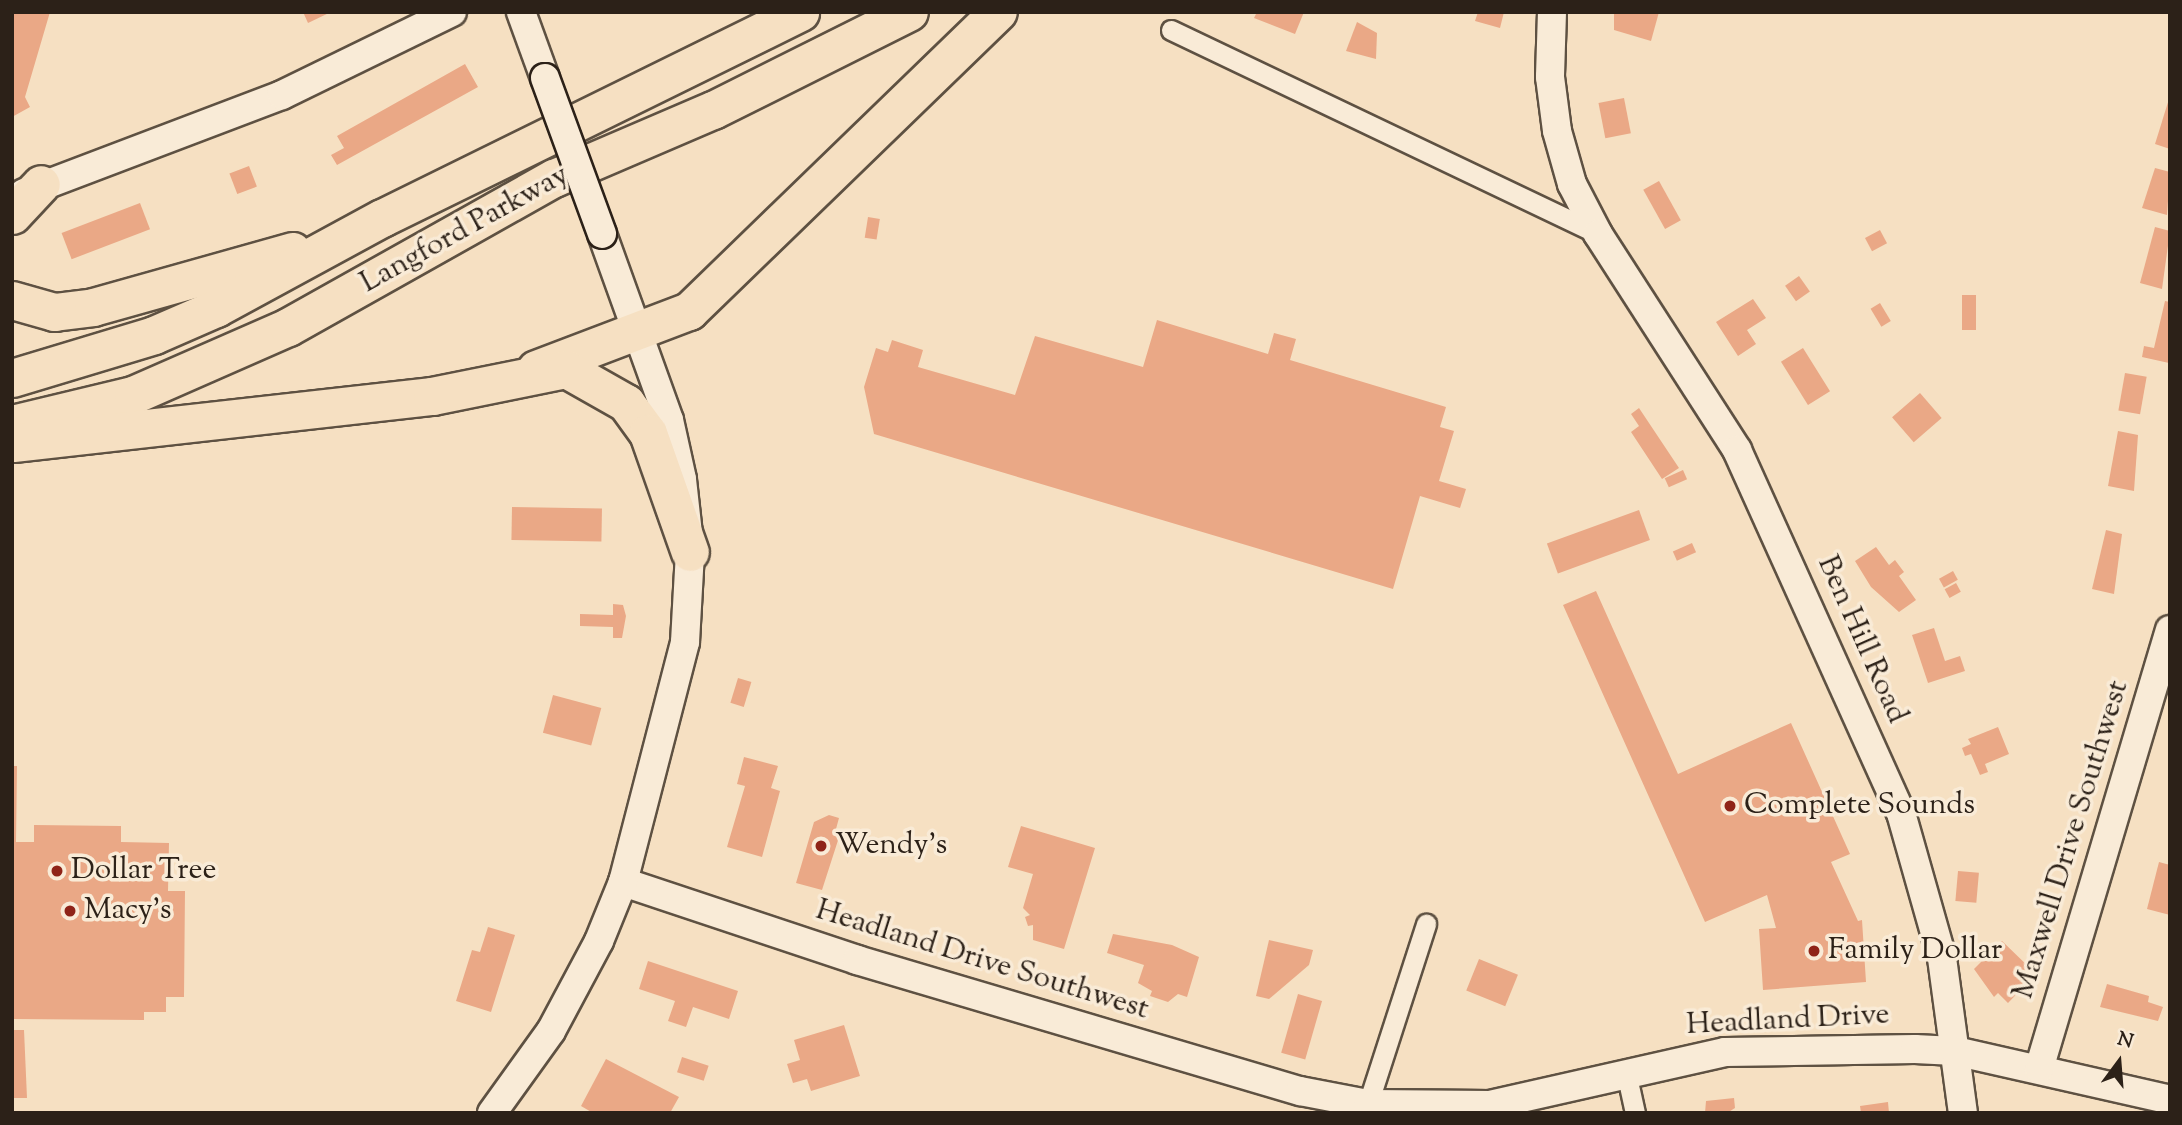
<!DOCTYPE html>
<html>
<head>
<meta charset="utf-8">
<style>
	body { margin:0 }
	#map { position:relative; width:2182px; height:1125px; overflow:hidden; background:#f6e0c2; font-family:"Sorts Mill Goudy",serif }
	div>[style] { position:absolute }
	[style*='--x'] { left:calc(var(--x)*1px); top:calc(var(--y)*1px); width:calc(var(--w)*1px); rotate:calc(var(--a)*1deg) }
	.building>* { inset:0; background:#eaa886; transform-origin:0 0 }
	.roads { filter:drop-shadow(2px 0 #5e5142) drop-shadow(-2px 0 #5e5142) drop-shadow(0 2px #5e5142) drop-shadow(0 -2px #5e5142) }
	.street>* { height:19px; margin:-9.5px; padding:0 9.5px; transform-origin:9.5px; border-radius:9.5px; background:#f9ebd7 }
	.secondary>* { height:28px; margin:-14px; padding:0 14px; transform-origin:14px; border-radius:14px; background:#f9ebd7 }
	.highway>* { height:37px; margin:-18.5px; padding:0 18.5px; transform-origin:18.5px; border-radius:18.5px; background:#f6e0c2 }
	.bridges { filter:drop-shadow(2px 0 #2c2118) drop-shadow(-2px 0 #2c2118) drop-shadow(0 2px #2c2118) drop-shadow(0 -2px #2c2118) }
	.secondary-bridge>* { height:28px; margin:-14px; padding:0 14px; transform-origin:14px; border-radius:14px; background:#f9ebd7 }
	.dots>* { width:19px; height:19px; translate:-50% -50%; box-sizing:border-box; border:4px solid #f9ebd7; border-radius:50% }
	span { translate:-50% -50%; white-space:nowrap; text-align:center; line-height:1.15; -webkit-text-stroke:7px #f9ebd7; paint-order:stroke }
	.street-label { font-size:30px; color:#2c2118 }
	.poi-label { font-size:30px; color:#2c2118 }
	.left { translate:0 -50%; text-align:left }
	.frame { position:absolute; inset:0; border:14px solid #2c2118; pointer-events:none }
	.north { position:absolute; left:2084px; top:1027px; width:70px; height:70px; -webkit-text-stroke:5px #f9ebd7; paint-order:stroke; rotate:16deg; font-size:19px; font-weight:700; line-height:28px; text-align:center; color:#2c2118 }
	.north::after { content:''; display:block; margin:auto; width:24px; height:32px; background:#2c2118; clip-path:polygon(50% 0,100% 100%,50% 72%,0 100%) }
</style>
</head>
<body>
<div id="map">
	<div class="building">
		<div style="clip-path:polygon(12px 12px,50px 12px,25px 97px,30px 107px,12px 117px)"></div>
		<div style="clip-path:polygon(303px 12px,331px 12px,308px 23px)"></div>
		<div style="clip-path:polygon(1257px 12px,1304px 12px,1295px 34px,1254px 18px)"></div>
		<div style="clip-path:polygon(1478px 12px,1504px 12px,1500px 28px,1475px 21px)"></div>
		<div style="clip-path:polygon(1659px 12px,1651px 41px,1614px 30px,1614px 13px)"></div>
		<div style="clip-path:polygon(1357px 22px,1377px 33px,1376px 59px,1346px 51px)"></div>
		<div style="clip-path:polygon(465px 64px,478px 87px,337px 165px,331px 155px,344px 148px,337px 136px)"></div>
		<div style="left:1624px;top:98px;width:36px;height:26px;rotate:79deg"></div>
		<div style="clip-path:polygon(2169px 99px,2170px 99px,2170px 149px,2155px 144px)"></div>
		<div style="left:249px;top:166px;width:22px;height:21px;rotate:69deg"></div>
		<div style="clip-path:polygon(2155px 168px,2170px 172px,2167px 215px,2142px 208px)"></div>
		<div style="left:1659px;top:181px;width:45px;height:18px;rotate:61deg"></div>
		<div style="left:140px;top:203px;width:28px;height:84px;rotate:69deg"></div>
		<div style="left:868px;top:217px;width:12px;height:21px;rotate:9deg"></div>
		<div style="clip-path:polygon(2155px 227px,2170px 231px,2162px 289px,2140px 283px)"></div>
		<div style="left:1880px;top:230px;width:15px;height:17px;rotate:62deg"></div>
		<div style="left:1799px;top:276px;width:19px;height:17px;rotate:55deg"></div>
		<div style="left:1962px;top:295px;width:14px;height:35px"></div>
		<div style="clip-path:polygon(1753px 299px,1766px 318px,1747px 330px,1756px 344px,1738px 356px,1716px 322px)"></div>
		<div style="clip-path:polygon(2165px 301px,2170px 302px,2169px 363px,2142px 357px,2144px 346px,2154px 348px)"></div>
		<div style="left:1880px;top:303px;width:21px;height:11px;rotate:59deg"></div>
		<div style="clip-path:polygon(1157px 320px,1268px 354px,1274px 333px,1296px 339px,1290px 360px,1446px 407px,1440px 427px,1454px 431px,1439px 481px,1466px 489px,1460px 508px,1420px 496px,1393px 589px,874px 434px,864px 387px,876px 348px,888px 352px,892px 340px,923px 350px,918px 367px,1015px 395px,1035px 336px,1143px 367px)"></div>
		<div style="left:1803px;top:348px;width:51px;height:26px;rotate:58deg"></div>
		<div style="left:2125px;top:373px;width:22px;height:38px;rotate:10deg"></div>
		<div style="left:1920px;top:393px;width:33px;height:37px;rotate:49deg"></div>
		<div style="clip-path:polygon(1639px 408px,1679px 468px,1662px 479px,1631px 432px,1639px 426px,1631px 414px)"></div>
		<div style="clip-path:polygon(2118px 431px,2138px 435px,2134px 491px,2108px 486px)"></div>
		<div style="left:1683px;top:470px;width:10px;height:20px;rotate:66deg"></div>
		<div style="left:512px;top:507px;width:90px;height:33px;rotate:1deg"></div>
		<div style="left:1639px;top:510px;width:32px;height:98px;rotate:70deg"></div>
		<div style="clip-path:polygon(2106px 530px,2122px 534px,2114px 594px,2092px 589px)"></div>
		<div style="left:1692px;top:543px;width:10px;height:21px;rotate:66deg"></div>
		<div style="clip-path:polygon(1876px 547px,1889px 565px,1895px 560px,1904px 572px,1899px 576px,1916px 600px,1899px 612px,1871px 587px,1855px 561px)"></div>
		<div style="left:1953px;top:571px;width:10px;height:16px;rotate:61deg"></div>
		<div style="left:1956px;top:583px;width:10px;height:13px;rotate:61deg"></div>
		<div style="clip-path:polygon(1596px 591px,1678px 774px,1791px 723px,1850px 854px,1831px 862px,1858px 921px,1862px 920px,1866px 982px,1763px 990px,1759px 929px,1776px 928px,1767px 895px,1705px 922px,1563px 605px)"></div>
		<div style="clip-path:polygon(613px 604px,623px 605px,626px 616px,622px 638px,613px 638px,613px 627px,580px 626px,580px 614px,613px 615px)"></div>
		<div style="clip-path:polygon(1934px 628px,1945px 661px,1960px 656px,1965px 671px,1928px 683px,1912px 635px)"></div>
		<div style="left:738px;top:678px;width:14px;height:26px;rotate:17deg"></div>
		<div style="left:553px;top:695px;width:50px;height:39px;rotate:15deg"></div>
		<div style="clip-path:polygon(1998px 727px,2009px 754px,1985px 764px,1988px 772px,1980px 775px,1971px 754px,1965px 756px,1962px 748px,1971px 744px,1968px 739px)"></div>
		<div style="clip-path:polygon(744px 757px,778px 766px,771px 788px,780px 791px,762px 857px,727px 847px,745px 786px,737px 784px)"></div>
		<div style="clip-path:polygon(12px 766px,17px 766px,16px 842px,34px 842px,34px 825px,121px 826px,121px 842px,169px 843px,168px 891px,185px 891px,184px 997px,166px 997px,166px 1012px,144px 1012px,144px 1020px,12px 1019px)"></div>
		<div style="clip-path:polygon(829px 815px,839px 818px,836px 829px,841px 831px,822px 890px,796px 883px,814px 822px)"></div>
		<div style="clip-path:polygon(1021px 826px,1095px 848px,1064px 949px,1033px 940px,1033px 925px,1028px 926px,1025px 917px,1030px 915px,1023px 908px,1033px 874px,1008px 867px)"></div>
		<div style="clip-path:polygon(2159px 862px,2170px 865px,2170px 915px,2147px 909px)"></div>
		<div style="left:1958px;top:871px;width:21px;height:30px;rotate:5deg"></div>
		<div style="clip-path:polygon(488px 927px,515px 935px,491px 1012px,456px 1001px,472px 950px,480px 952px)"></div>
		<div style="clip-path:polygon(1113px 934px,1172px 945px,1199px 957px,1187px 997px,1178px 994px,1168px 1002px,1150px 996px,1152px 991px,1138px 983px,1144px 965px,1107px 953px)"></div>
		<div style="clip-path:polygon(1269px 940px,1313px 950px,1309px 965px,1269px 999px,1256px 996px)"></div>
		<div style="clip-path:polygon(2002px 941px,2036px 974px,2008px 1003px,1998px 993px,1994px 997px,1974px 969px)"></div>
		<div style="left:1479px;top:959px;width:42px;height:34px;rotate:22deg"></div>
		<div style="clip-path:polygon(648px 961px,738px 991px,729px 1019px,693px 1007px,686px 1027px,668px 1021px,675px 1001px,639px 989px)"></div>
		<div style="clip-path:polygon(2107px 984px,2149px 996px,2148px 1002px,2163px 1007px,2158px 1021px,2100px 1007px)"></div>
		<div style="left:1298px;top:994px;width:25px;height:61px;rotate:16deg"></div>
		<div style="clip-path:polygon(844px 1025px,860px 1076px,811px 1091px,807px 1079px,793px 1083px,787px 1064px,800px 1060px,794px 1040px)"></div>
		<div style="clip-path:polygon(12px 1030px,24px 1030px,27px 1098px,12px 1098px)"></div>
		<div style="left:682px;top:1057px;width:28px;height:16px;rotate:18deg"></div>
		<div style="clip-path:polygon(606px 1059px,679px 1097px,670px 1113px,593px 1113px,581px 1106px)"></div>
		<div style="clip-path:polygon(1734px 1098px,1735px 1108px,1727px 1113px,1705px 1113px,1706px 1101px)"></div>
		<div style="clip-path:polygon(1888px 1102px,1889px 1113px,1861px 1113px,1860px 1106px)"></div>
	</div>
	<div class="roads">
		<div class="street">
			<div style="--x:1171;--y:30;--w:473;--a:25.5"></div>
			<div style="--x:1626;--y:1072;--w:42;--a:77.6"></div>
			<div style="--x:1365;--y:1113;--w:199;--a:-72.1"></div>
		</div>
		<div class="secondary">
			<div style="--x:521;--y:12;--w:70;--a:70"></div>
			<div style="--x:1552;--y:12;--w:65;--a:91.8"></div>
			<div style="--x:1550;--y:77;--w:54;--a:82.6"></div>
			<div style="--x:1557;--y:131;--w:55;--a:74.2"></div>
			<div style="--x:1572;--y:184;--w:56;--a:62.5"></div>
			<div style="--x:1598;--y:234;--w:257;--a:57.2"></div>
			<div style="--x:1737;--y:450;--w:398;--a:65.7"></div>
			<div style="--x:1901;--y:813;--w:151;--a:74.2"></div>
			<div style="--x:1942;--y:958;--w:156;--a:82.3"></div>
			<div style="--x:24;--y:193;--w:276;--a:-20.8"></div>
			<div style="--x:282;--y:95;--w:189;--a:-26"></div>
			<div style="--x:623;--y:882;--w:247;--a:18.4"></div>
			<div style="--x:857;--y:960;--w:462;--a:16.5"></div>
			<div style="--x:1300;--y:1091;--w:69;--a:10.8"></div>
			<div style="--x:1368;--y:1104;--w:122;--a:0.5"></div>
			<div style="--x:1490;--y:1105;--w:241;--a:-12.7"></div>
			<div style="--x:1725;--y:1052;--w:190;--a:-0.9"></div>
			<div style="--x:1915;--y:1049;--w:40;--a:2.9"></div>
			<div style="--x:1955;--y:1051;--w:221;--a:12.8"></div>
			<div style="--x:2039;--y:1069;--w:458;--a:-73.4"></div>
			<div style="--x:492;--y:1113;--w:101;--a:-54.3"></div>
			<div style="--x:551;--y:1031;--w:102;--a:-61.9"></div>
			<div style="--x:599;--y:941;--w:64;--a:-67.9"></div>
			<div style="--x:623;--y:882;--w:248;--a:-75.5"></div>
			<div style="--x:685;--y:642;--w:90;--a:-86.8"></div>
			<div style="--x:690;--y:552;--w:73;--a:-96.3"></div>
			<div style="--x:682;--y:479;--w:60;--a:-102.4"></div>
			<div style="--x:669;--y:420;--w:198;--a:-109.8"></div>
		</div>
		<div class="highway">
			<div style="--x:12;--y:215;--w:42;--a:-46.9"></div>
			<div style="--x:12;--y:300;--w:44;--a:15.9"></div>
			<div style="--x:54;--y:312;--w:39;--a:-7"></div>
			<div style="--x:93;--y:307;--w:207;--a:-15.7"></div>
			<div style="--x:536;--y:369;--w:164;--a:-20.8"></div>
			<div style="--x:689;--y:311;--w:430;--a:-44.1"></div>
			<div style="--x:12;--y:378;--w:148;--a:-16.8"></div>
			<div style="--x:154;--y:335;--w:68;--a:-23.5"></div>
			<div style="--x:216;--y:308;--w:189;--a:-28.5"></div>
			<div style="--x:382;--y:218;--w:466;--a:-26.2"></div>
			<div style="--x:12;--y:424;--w:124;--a:-13.5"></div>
			<div style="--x:133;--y:395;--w:169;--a:-23.7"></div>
			<div style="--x:288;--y:327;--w:305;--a:-29.3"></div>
			<div style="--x:554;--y:178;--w:173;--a:-23.2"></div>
			<div style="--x:713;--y:110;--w:219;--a:-26.6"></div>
			<div style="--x:13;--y:443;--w:422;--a:-6.4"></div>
			<div style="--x:432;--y:396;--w:137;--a:-11.4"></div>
			<div style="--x:566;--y:369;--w:69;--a:29.5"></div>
			<div style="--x:626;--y:403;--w:37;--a:54"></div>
			<div style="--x:648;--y:433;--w:126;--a:70.6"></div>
		</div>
	</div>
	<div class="bridges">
		<div class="secondary-bridge">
			<div style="--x:545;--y:78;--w:166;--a:69.9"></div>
		</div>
	</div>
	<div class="dots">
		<div style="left:1730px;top:806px;background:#8f2418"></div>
		<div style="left:821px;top:846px;background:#8f2418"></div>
		<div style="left:57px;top:871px;background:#8f2418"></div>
		<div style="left:70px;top:911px;background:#8f2418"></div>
		<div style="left:1814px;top:951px;background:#8f2418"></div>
	</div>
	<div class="street-label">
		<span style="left:465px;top:230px;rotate:-29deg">Langford Parkway</span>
		<span style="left:1861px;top:640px;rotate:66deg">Ben Hill Road</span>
		<span style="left:2072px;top:840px;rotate:-73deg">Maxwell Drive Southwest</span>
		<span style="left:982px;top:961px;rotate:17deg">Headland Drive Southwest</span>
		<span style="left:1788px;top:1021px;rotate:-3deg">Headland Drive</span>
	</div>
	<div class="poi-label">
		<span class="left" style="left:1744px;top:806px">Complete Sounds</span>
		<span class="left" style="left:835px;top:846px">Wendy's</span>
		<span class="left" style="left:71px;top:871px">Dollar Tree</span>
		<span class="left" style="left:84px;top:911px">Macy's</span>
		<span class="left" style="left:1828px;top:951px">Family Dollar</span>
	</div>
	<div class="frame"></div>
	<div class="north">N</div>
</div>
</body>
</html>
